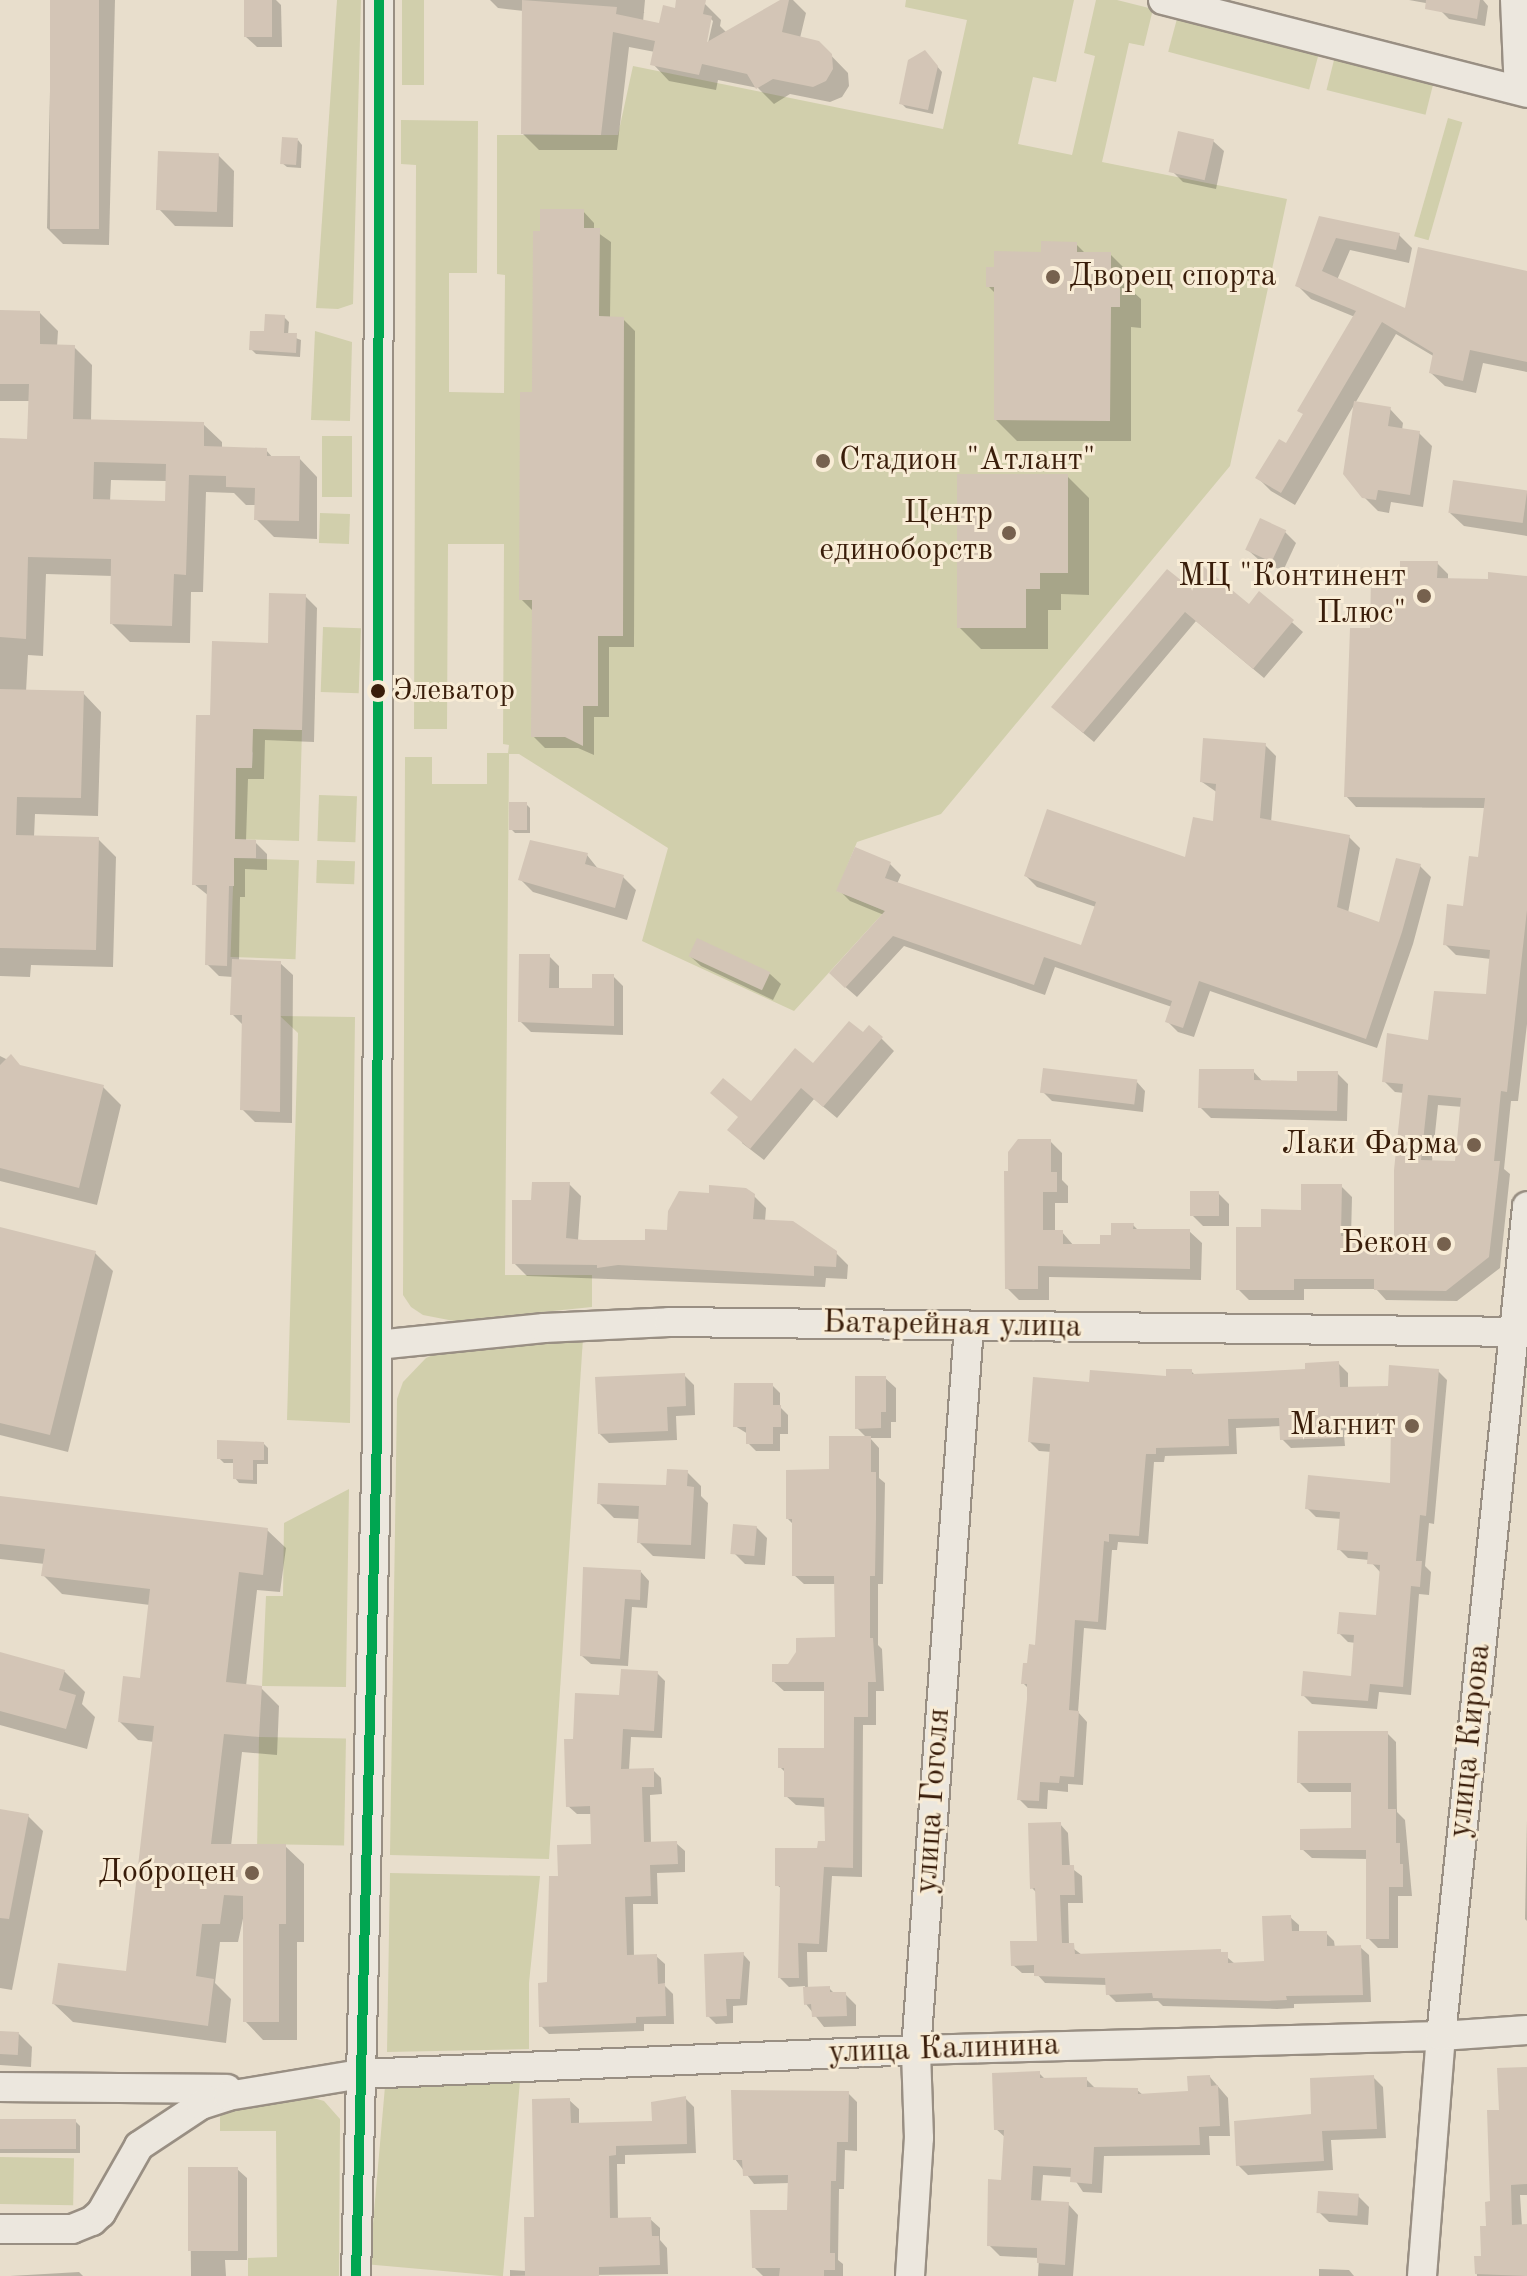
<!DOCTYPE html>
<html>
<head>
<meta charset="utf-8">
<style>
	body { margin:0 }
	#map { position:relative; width:1527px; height:2276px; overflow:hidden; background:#e8decc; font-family:"Old Standard TT",serif }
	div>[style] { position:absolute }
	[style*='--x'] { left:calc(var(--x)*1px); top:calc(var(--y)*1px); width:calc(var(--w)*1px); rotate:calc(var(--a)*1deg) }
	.green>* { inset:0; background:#d1cfac; transform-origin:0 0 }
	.shadow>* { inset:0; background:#0003 }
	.building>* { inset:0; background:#d3c5b6; transform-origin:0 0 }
	.roads { filter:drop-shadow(2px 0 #998f83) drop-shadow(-2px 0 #998f83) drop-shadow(0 2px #998f83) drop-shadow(0 -2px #998f83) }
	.minor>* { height:28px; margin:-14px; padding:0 14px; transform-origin:14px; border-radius:14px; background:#ece7de }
	.bus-1>* { height:10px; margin:-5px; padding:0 5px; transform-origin:5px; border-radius:5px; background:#00a651 }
	.dots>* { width:22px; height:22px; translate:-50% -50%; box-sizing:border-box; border:4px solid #f8ecd6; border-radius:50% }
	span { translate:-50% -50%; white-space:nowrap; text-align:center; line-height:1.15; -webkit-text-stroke:6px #f8ecd6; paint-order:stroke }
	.bus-label { font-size:30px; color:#391d0a }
	.left { translate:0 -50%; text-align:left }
	.poi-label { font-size:32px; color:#391d0a }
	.right { translate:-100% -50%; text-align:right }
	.street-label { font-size:32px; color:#391d0a }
</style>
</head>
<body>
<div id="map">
	<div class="green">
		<div style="clip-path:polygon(337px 0,361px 0,353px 304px,338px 309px,316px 308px)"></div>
		<div style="left:402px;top:0;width:22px;height:85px"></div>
		<div style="clip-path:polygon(906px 0,1074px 0,1056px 82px,1033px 77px,1018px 144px,1072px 155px,1095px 56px,1084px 53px,1096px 0,1117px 0,1153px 9px,1144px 46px,1129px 43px,1102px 162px,1287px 199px,1230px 466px,941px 814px,857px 842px,837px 891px,885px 911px,794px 1011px,642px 941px,668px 848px,519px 754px,509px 754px,505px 1275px,592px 1275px,592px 1307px,454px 1321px,423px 1315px,411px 1307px,403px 1295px,405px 757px,432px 757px,432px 784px,487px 784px,487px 753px,508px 753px,509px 745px,503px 744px,504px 544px,448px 544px,447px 729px,414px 729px,416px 165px,401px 164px,401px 120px,478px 121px,477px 273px,449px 273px,449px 392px,504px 393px,505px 275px,497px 274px,497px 135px,618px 135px,633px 66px,943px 129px,967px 20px,905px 7px)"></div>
		<div style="left:1178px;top:15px;width:146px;height:38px;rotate:15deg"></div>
		<div style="left:1335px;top:56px;width:102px;height:35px;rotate:14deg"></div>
		<div style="left:1448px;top:118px;width:15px;height:123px;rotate:16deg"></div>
		<div style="clip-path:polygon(315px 331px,352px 342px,350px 421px,311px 420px)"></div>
		<div style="left:322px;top:436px;width:30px;height:61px"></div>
		<div style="left:320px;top:513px;width:30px;height:30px;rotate:2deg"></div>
		<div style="left:323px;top:627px;width:38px;height:65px;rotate:2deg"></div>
		<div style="clip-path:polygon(238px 728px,302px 730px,299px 841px,235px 839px,236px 768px,252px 768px,253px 753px)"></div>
		<div style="left:319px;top:795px;width:38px;height:46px;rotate:2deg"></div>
		<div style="left:234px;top:858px;width:65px;height:99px;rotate:2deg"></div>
		<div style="left:317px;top:860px;width:38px;height:23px;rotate:2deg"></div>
		<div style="clip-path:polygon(280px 1016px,355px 1017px,350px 1423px,287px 1420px,298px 1033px)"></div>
		<div style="clip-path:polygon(583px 1338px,549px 1859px,390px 1855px,397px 1399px,403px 1382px,426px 1358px,439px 1352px)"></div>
		<div style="clip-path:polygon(349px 1489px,346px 1687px,262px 1686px,266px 1596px,283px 1596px,284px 1523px)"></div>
		<div style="left:259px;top:1737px;width:87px;height:107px;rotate:1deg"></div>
		<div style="clip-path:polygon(390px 1873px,540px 1876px,529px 1983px,529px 2049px,387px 2052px)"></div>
		<div style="left:520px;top:2081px;width:196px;height:134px;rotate:95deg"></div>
		<div style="clip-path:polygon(303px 2095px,324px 2101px,340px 2119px,339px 2276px,248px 2276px,248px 2258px,277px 2257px,276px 2131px,220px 2131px,220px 2117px,223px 2109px)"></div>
		<div style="left:0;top:2157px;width:74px;height:47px;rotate:1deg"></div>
	</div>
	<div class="shadow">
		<div style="clip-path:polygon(52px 0,115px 0,109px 245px,63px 244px,47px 228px)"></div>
		<div style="clip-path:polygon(246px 0,276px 0,281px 5px,282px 47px,257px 47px,246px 37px)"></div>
		<div style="clip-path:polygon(evenodd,490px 0,645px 0,643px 22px,661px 26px,676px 10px,678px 0,688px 0,705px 4px,721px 20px,720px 26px,727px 33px,784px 0,793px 0,806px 13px,800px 38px,818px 42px,848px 73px,849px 86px,842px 97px,830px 102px,790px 94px,774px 104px,758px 88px,718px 80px,716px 90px,669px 81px,653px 64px,655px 52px,629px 47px,617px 150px,539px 150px,523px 134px,524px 11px,498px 8px,490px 0,710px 18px,713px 21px,706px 52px,703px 52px,710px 18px)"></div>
		<div style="clip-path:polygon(1409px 0,1483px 0,1488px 6px,1485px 26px,1449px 19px,1441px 11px,1442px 6px)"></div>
		<div style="clip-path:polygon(930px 58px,942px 72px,933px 114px,906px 108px,901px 103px)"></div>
		<div style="clip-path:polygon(298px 140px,302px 145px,301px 168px,287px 167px,282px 163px)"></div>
		<div style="clip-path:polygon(1213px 141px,1224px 151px,1216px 189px,1183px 182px,1172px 171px)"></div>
		<div style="clip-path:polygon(218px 155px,234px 171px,233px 227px,175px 226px,159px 209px)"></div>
		<div style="clip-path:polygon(583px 211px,594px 223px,594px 230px,611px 242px,610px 318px,623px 319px,635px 331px,634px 647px,609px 647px,609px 717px,594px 717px,594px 755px,578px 748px,545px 748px,533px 736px,534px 612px,521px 599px,542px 233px)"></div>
		<div style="clip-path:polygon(1321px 218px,1399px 235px,1412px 248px,1409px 263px,1350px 250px,1337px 280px,1407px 311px,1527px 273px,1527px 372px,1483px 363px,1476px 393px,1445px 386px,1431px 373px,1435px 357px,1396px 334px,1295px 505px,1271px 491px,1258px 478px,1287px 445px,1355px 317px,1311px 299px,1297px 285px)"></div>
		<div style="clip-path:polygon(1076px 244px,1086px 254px,1110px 254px,1131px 275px,1131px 290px,1141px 299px,1141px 328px,1131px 327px,1131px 441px,1017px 441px,996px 420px,996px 294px,988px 286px)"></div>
		<div style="clip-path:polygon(evenodd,0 312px,40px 313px,58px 331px,57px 347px,74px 347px,92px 365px,91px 421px,203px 424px,222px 442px,222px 449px,266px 450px,273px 458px,299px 458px,317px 477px,317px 539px,274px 537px,256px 519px,256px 505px,246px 505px,234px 493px,206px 492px,203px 592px,191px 592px,190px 643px,130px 642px,112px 624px,113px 576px,46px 574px,43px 656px,28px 655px,26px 692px,83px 693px,101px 712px,98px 816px,35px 814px,34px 837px,98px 839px,116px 857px,113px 967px,31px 965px,30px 977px,0 976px,0 440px,29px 441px,30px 401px,0 401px,0 312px,111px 480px,167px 481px,166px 504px,110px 502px,111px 480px)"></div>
		<div style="clip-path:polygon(284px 317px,289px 322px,288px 335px,301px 340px,300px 357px,256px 354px,251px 349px)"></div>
		<div style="clip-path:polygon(1390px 409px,1403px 423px,1402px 430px,1419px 433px,1432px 446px,1423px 507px,1391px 502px,1389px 513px,1378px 511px,1364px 497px)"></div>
		<div style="clip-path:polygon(1067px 476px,1089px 498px,1089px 595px,1061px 594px,1061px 610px,1048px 610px,1048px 649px,981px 649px,959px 627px)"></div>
		<div style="clip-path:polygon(1527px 493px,1527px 536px,1464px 526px,1450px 513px)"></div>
		<div style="clip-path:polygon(1285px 532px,1296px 543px,1283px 571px,1259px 560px,1248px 550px)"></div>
		<div style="clip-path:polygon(evenodd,1437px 563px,1448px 574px,1448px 580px,1527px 578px,1527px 1024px,1518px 1101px,1511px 1101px,1504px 1169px,1510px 1174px,1500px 1268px,1457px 1301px,1386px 1300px,1376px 1289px,1304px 1289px,1304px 1300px,1249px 1300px,1238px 1289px,1263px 1229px,1303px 1212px,1341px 1186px,1352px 1197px,1351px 1238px,1396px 1238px,1404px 1093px,1395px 1092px,1384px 1081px,1488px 996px,1491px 959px,1456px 955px,1445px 944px,1465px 908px,1480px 859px,1486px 808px,1356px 807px,1346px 796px,1372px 630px,1402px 580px,1437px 563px,1438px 1105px,1463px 1107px,1457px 1163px,1432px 1162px,1438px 1105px)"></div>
		<div style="clip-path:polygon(1187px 588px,1249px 606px,1260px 594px,1303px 632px,1264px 678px,1196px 621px,1094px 742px,1064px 717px)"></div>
		<div style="clip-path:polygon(305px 596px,317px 608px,314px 742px,265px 740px,264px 779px,248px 779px,246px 841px,255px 842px,267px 854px,267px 870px,245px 869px,245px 897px,240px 897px,239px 961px,280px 963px,293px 975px,292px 1123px,255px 1122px,242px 1109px,244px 1026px,232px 1014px,233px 977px,219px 976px,207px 964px,209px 896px,194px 884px,212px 717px)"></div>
		<div style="clip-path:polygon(1265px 745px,1276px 756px,1271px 823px,1349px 837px,1360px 848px,1348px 913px,1380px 924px,1420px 866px,1431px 877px,1413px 944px,1377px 1048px,1210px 991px,1194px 1037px,1178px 1032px,1167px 1021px,1172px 1007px,1055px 967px,1045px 995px,904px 946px,857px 997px,842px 984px,884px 915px,850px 901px,839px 890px,890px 864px,901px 875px,897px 884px,1081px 948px,1096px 907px,1037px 887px,1026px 876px,1187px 860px,1215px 823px,1218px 793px,1202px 782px)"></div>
		<div style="clip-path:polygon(526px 804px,530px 808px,530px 833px,515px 833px,511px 829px)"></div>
		<div style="clip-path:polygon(587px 855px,599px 870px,623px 877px,636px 890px,627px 920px,533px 892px,521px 880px)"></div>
		<div style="clip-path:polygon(549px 956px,559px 966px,559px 990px,594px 990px,613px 976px,623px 986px,623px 1035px,531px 1032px,520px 1021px)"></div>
		<div style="clip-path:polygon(690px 956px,770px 974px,781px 984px,773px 1000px,701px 966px)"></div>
		<div style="clip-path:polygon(864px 1034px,881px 1038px,894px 1051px,837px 1118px,814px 1099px,764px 1160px,742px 1143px,740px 1118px,751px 1104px)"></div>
		<div style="clip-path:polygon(0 1056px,22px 1067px,103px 1087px,121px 1105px,97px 1205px,0 1181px)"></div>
		<div style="clip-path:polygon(1253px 1071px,1264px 1083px,1299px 1083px,1337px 1073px,1348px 1084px,1347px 1121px,1211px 1118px,1200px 1107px)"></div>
		<div style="clip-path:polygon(1136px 1081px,1145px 1091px,1143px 1112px,1052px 1101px,1043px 1092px)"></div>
		<div style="clip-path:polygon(1050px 1141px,1062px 1153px,1062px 1180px,1068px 1186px,1068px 1203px,1055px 1203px,1055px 1232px,1062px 1232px,1074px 1246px,1102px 1246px,1133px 1225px,1139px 1231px,1189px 1231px,1202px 1243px,1201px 1280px,1049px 1277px,1049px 1300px,1019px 1300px,1007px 1288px)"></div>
		<div style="clip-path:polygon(569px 1184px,581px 1196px,578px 1240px,646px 1242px,668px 1232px,711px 1195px,753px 1195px,766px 1208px,765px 1221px,835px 1252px,848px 1265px,847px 1279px,826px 1278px,825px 1287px,527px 1276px,514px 1263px,533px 1202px)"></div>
		<div style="clip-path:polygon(1218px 1193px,1229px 1204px,1229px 1226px,1203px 1226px,1192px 1215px)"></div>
		<div style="clip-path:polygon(0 1230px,95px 1253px,113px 1271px,68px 1452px,0 1435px)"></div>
		<div style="clip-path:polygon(1338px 1363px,1348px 1373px,1348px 1389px,1390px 1387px,1438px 1371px,1447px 1380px,1434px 1524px,1429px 1523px,1425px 1566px,1431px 1572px,1429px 1595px,1419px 1594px,1411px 1695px,1379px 1692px,1377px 1709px,1312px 1704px,1303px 1695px,1353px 1678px,1356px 1643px,1348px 1642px,1339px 1633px,1377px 1617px,1381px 1573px,1369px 1560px,1348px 1558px,1339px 1549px,1342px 1519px,1316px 1517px,1307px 1508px,1392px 1485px,1393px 1433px,1344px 1435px,1345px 1446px,1291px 1448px,1282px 1439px,1281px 1426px,1236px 1428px,1237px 1454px,1165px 1456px,1164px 1462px,1154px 1462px,1148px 1544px,1118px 1542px,1117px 1550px,1112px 1550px,1106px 1630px,1084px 1628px,1078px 1712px,1087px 1722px,1083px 1785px,1068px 1784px,1068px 1792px,1048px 1790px,1047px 1809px,1028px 1808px,1019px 1799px,1029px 1689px,1023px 1683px,1037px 1647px,1052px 1452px,1039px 1451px,1030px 1442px,1091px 1384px,1168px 1378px,1191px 1371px,1196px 1376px,1307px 1371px)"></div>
		<div style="clip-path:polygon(684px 1375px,694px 1385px,695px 1415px,676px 1416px,677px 1440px,609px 1443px,599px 1433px)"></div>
		<div style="clip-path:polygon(885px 1378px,896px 1388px,896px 1422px,891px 1422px,891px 1438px,870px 1438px,879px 1448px,879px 1478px,885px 1483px,883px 1584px,878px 1584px,878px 1645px,882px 1649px,884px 1691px,876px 1691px,876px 1725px,863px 1725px,862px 1877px,832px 1876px,827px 1952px,807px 1952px,808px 1989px,829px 1988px,835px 1994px,845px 1994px,856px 2005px,856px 2026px,824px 2027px,806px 2004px,805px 1986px,789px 1987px,780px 1978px,782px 1889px,777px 1885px,827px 1843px,826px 1807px,796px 1805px,786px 1796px,786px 1773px,780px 1767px,826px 1750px,826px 1691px,784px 1691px,774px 1682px,789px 1666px,837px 1639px,836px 1584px,804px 1584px,794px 1575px,794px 1525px,788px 1519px,831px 1471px,867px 1438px,857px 1428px)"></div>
		<div style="clip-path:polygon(772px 1385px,780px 1393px,780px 1407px,788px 1415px,788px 1434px,780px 1434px,780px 1451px,756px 1451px,748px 1443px,748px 1434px,735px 1426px)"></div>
		<div style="clip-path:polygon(264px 1444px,268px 1448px,268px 1464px,257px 1464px,257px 1484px,239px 1483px,235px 1478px,235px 1463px,224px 1463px,219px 1458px)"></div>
		<div style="clip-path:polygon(687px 1472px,701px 1486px,701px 1496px,708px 1503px,705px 1559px,653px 1556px,639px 1542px,640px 1519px,614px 1518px,599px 1503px,667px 1487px)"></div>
		<div style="clip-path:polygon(0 1498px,267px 1530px,286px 1548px,280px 1592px,257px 1590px,246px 1686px,261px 1688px,279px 1706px,277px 1755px,242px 1752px,231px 1846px,285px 1846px,304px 1864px,304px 1942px,297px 1942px,297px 2040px,263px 2040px,245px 2021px,245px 1909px,238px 1942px,220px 1942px,215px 1983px,231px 1999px,226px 2043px,73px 2022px,54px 2004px,128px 1973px,154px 1742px,138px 1740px,120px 1722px,142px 1680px,150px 1605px,62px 1594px,44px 1576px,45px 1564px,0 1559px)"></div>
		<div style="clip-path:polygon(756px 1527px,767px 1538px,765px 1565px,745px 1564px,734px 1553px)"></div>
		<div style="clip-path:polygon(641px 1572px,649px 1581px,647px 1608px,632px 1607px,628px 1666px,591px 1664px,582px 1656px)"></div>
		<div style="clip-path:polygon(0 1654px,64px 1671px,85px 1692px,82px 1704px,95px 1717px,87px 1749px,0 1725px)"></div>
		<div style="clip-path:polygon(657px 1673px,665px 1681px,662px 1738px,631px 1737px,629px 1770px,653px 1770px,661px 1778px,662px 1794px,650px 1795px,651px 1844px,676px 1843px,685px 1851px,685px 1872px,657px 1873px,658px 1904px,633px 1904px,634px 1957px,656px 1956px,665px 1964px,665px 1986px,673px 1994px,674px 2024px,644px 2024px,644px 2031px,549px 2034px,541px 2026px,549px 1984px,560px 1878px,593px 1846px,593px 1814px,577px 1814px,568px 1806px,575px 1741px,621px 1697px)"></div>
		<div style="clip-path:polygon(1387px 1733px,1396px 1742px,1397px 1812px,1405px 1820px,1412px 1896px,1398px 1896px,1398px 1948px,1378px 1948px,1368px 1938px,1368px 1859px,1312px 1858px,1302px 1849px,1353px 1830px,1353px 1792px,1309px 1792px,1299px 1782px)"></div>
		<div style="clip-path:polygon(0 1811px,28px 1816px,43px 1831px,12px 1990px,0 1988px)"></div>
		<div style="clip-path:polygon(1527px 1820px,1527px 1921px,1525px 1919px)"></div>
		<div style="clip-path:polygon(1060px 1824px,1068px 1833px,1070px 1867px,1082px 1876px,1083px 1903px,1068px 1903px,1069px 1945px,1082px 1955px,1220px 1951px,1235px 1964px,1266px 1963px,1290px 1917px,1299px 1925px,1299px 1933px,1326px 1933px,1334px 1941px,1335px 1948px,1360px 1947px,1369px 1955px,1371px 2002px,1294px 2004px,1294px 2008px,1277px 2009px,1163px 2006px,1158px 2001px,1116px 2002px,1108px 1994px,1108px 1985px,1045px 1983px,1036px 1973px,1022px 1973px,1013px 1965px,1039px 1942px,1037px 1893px,1032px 1888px)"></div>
		<div style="clip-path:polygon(743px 1954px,750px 1962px,747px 2005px,733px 2006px,733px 2023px,716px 2024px,708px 2016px)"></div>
		<div style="clip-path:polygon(0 2033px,19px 2034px,32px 2047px,31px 2067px,0 2065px)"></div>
		<div style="clip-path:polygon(1527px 2069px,1527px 2195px,1520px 2195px,1522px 2226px,1527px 2226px,1527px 2276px,1477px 2276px,1476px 2258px,1483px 2258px,1488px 2228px,1501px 2112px)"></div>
		<div style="clip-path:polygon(1039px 2073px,1046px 2080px,1086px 2079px,1096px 2089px,1137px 2090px,1143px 2095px,1190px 2093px,1210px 2077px,1228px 2098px,1230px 2136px,1209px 2136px,1210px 2155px,1104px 2156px,1102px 2193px,1083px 2192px,1073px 2177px,1043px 2175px,1041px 2202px,1068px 2204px,1078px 2215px,1073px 2276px,1038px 2276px,1039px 2258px,1000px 2256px,989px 2245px,1003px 2182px,1006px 2138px,996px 2129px)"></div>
		<div style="clip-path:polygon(1373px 2077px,1383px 2087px,1386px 2138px,1331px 2140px,1333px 2170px,1248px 2175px,1238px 2165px)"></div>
		<div style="clip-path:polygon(848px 2093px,857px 2102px,857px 2151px,845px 2150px,844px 2189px,839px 2189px,838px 2260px,843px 2264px,843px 2276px,763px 2276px,754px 2267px,789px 2212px,790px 2183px,754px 2184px,735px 2159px)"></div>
		<div style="clip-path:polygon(685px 2098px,694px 2107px,696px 2153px,625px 2155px,625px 2164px,617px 2164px,618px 2220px,650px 2219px,660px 2228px,660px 2240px,667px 2248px,668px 2274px,510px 2276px,510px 2270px,527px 2271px,536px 2219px,569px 2100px,579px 2109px,579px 2125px,654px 2123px)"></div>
		<div style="clip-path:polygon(0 2121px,75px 2121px,80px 2126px,80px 2153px,0 2153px)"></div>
		<div style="clip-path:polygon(190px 2169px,237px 2169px,247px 2178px,247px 2260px,225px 2260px,226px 2276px,191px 2276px)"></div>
		<div style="clip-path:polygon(1358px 2196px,1369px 2207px,1368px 2225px,1329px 2222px,1319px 2212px)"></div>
		<div style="clip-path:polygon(1319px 2269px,1349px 2270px,1354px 2276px,1319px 2276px)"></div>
		<div style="clip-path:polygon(79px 2272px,83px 2276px,10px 2276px)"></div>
	</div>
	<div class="building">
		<div style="left:50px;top:0;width:49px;height:229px"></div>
		<div style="left:244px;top:0;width:28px;height:37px"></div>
		<div style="clip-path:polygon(522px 0,617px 7px,616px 14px,659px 23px,663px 5px,675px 8px,676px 0,706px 0,703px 14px,712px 16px,707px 42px,780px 0,789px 0,782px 32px,819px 41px,832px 54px,833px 69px,826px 81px,813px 87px,773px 79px,756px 89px,747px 74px,702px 64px,699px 75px,650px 65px,655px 41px,613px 32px,601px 135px,521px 134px)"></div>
		<div style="clip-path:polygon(1426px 0,1480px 0,1477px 19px,1425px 9px)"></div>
		<div style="clip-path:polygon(925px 50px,938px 66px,928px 110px,899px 104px,908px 60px)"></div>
		<div style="left:1178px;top:131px;width:37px;height:42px;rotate:13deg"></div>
		<div style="left:282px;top:137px;width:16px;height:27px;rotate:4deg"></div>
		<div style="left:158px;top:151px;width:61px;height:59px;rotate:2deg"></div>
		<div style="clip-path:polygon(540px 209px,584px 209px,584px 228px,600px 228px,599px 316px,624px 317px,623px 636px,598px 636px,598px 706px,583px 706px,583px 746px,565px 737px,531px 737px,532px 600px,519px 600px,520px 392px,532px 392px,533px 231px,540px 231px)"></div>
		<div style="clip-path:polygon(1319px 216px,1400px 233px,1396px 250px,1336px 238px,1322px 271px,1405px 308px,1418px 247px,1527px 271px,1527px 362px,1470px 350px,1463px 381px,1429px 373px,1433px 353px,1382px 322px,1281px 493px,1255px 478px,1279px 439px,1286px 443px,1303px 414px,1297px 411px,1356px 311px,1295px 286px)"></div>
		<div style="clip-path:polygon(1041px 241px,1077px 242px,1077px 252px,1111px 252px,1111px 276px,1120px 276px,1120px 307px,1111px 307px,1110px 421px,994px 420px,994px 287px,986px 287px,986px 267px,994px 267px,994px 251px,1041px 252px)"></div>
		<div style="clip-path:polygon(evenodd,0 310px,40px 311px,40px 344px,75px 345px,73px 419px,204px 422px,204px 446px,267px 448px,267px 456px,300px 456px,299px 521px,254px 520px,255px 488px,226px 487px,226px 476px,189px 475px,186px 575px,174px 574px,172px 626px,110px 624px,111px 559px,28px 557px,26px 639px,0 637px,0 438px,27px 439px,29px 384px,0 384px,0 310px,94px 462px,166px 464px,165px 501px,93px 499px,94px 462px)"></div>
		<div style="clip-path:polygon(265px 314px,285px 315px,284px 333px,297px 333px,296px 353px,249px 350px,250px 331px,264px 331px)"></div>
		<div style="clip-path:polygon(1354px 401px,1391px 407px,1388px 426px,1420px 431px,1410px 495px,1378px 490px,1376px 500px,1362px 498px,1343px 474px)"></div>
		<div style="clip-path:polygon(957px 474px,1068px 474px,1068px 573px,1040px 573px,1040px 589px,1026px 589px,1026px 628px,957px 628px)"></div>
		<div style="left:1453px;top:480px;width:75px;height:33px;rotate:8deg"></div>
		<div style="left:1260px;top:518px;width:29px;height:35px;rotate:25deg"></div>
		<div style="clip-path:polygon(evenodd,1400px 561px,1438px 561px,1437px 578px,1488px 579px,1488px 572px,1527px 576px,1527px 910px,1507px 1092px,1501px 1091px,1494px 1161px,1500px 1161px,1489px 1257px,1446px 1291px,1374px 1290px,1374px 1279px,1294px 1279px,1294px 1290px,1236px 1290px,1236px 1227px,1261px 1227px,1261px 1209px,1301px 1210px,1301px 1184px,1342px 1184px,1341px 1236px,1394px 1236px,1394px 1170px,1403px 1084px,1382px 1082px,1387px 1033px,1428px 1040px,1434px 991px,1486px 994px,1490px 950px,1443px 945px,1447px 904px,1463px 906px,1469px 856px,1478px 857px,1485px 798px,1344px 797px,1350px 628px,1370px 628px,1371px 578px,1400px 578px,1400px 561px,1428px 1095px,1461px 1098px,1455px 1161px,1421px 1160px,1428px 1095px)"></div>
		<div style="clip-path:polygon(1203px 566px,1249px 604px,1259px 591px,1294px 620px,1253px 669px,1185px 612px,1083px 733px,1051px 707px,1167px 569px,1187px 585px)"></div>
		<div style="clip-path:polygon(269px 593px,306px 594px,302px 730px,253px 729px,252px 768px,236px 768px,235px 839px,256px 840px,256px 858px,234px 858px,234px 886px,229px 886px,227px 966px,205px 965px,207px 885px,192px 885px,196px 715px,210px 715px,212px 641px,268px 643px)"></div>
		<div style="clip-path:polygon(0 689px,84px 691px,81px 798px,17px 797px,16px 835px,99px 837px,96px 950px,0 948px)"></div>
		<div style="clip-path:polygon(1203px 738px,1266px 743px,1260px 818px,1350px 835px,1337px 907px,1379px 922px,1396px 858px,1421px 864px,1402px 932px,1366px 1039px,1199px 981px,1183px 1028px,1165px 1022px,1172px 1001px,1044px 957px,1034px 985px,893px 936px,845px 988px,829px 973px,885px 911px,836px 891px,855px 847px,891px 862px,885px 878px,1081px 945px,1096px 902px,1024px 876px,1047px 809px,1185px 857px,1193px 817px,1213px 821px,1216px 784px,1200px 782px)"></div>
		<div style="left:509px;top:802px;width:18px;height:28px"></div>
		<div style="clip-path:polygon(530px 840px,588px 853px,585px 864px,624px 875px,615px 908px,518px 880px)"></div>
		<div style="left:697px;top:938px;width:81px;height:20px;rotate:25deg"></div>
		<div style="clip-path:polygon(519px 954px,550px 954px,549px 988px,592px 988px,592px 974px,614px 974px,614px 1026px,518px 1022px)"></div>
		<div style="clip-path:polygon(232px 959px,281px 961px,280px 1112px,240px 1110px,242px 1015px,230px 1015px)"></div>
		<div style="clip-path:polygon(849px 1021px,863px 1032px,869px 1025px,883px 1037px,823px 1107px,801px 1088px,750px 1149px,727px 1130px,738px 1117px,710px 1093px,723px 1078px,751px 1101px,795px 1048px,813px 1063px)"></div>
		<div style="clip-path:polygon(11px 1054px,20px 1065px,104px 1085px,79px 1188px,0 1168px,0 1065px)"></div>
		<div style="left:1043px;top:1068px;width:95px;height:25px;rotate:7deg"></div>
		<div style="clip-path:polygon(1199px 1069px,1254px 1069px,1254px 1080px,1297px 1081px,1297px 1071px,1338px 1071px,1337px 1111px,1198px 1108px)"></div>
		<div style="clip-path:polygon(1018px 1139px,1051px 1139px,1051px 1172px,1057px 1172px,1057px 1192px,1043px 1192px,1043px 1230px,1063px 1230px,1063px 1244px,1100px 1244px,1100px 1235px,1111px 1235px,1111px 1223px,1134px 1223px,1133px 1229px,1190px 1229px,1190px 1269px,1038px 1266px,1038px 1289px,1005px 1289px,1004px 1171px,1008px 1171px,1008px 1152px)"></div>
		<div style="clip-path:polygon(532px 1182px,570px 1182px,566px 1238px,583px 1240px,645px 1240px,645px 1229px,667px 1230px,668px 1211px,679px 1191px,709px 1193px,709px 1185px,746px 1188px,755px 1194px,753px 1219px,793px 1221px,837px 1251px,836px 1267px,814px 1266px,814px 1276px,618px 1265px,597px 1268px,597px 1265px,512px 1264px,512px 1200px,531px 1200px)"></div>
		<div style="left:1190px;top:1191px;width:29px;height:25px"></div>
		<div style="clip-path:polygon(0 1227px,96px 1251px,50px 1435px,0 1423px)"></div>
		<div style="clip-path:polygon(1339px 1361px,1340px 1387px,1388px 1386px,1389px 1365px,1439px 1369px,1426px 1516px,1420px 1515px,1416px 1561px,1422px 1561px,1420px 1587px,1411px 1586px,1403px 1687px,1370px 1684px,1368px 1701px,1301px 1696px,1303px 1671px,1351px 1676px,1354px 1635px,1337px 1634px,1339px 1612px,1376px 1615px,1380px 1565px,1367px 1564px,1368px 1552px,1337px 1550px,1340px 1512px,1305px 1509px,1308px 1475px,1390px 1483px,1391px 1425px,1336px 1426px,1336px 1438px,1280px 1440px,1279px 1418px,1228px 1419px,1229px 1446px,1156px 1448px,1156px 1454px,1146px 1454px,1139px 1536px,1109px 1534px,1109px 1542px,1104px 1541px,1098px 1622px,1075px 1620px,1069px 1710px,1079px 1711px,1074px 1777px,1060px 1776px,1059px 1783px,1040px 1782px,1039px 1801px,1017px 1800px,1027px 1699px,1027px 1684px,1021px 1684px,1023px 1663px,1027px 1663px,1029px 1644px,1035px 1645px,1050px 1444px,1028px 1442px,1033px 1377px,1089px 1382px,1090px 1370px,1166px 1376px,1166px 1369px,1192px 1369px,1192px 1374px,1246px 1372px,1305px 1369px,1305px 1363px)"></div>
		<div style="clip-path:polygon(685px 1373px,686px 1406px,667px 1407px,668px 1431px,598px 1434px,595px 1377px)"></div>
		<div style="clip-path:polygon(855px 1376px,886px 1376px,886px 1412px,881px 1412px,881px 1428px,855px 1429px)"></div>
		<div style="clip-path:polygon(734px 1383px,773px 1383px,773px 1405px,781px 1405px,781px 1427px,773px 1427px,773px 1444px,746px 1444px,746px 1427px,733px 1427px)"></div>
		<div style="clip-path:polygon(829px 1436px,871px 1436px,871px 1472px,876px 1472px,876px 1518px,875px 1576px,870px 1576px,870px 1638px,873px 1638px,876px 1682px,868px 1682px,868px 1717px,854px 1717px,853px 1868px,824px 1867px,819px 1944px,798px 1943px,799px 1978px,778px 1978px,780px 1886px,775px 1886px,775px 1848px,817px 1848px,818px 1841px,825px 1841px,824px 1798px,784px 1797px,784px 1768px,778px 1768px,778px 1748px,824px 1748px,824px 1682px,772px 1682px,772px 1664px,788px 1664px,796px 1652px,796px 1638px,835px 1637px,834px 1576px,792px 1576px,792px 1519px,786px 1519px,786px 1470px,829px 1469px)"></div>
		<div style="clip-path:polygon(217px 1440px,264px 1442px,264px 1460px,253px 1460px,253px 1480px,233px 1479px,233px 1459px,217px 1459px)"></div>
		<div style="clip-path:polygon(667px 1469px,688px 1470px,687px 1486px,694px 1487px,691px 1545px,637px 1543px,639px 1506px,597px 1504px,598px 1483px,666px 1485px)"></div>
		<div style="clip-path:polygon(0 1496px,268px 1528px,263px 1575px,239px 1572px,226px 1682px,262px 1686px,259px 1737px,224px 1734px,211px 1844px,286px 1844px,286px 1924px,279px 1924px,279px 2022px,243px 2022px,243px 1896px,224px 1895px,220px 1924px,202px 1924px,196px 1976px,214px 1979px,208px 2026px,52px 2004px,58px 1963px,126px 1971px,154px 1726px,118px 1722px,123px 1676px,140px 1678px,150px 1589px,41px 1576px,45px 1549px,0 1544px)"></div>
		<div style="left:733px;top:1524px;width:24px;height:30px;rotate:5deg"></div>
		<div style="clip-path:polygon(583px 1567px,641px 1570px,640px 1600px,625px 1599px,620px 1659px,580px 1656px)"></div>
		<div style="clip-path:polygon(0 1652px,65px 1670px,59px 1690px,76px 1695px,66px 1729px,0 1711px)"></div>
		<div style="clip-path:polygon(621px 1669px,658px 1671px,654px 1731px,623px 1729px,621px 1769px,654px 1768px,654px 1787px,642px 1787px,644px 1842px,677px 1841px,678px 1864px,650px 1865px,651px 1896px,625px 1897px,627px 1955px,657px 1954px,658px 1984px,665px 1983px,666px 2016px,636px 2017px,636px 2023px,539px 2027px,538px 1983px,547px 1982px,549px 1876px,558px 1876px,557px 1845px,591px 1844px,590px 1806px,566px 1807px,564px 1739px,573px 1739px,575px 1693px,619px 1695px)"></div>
		<div style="clip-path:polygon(1298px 1731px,1388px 1731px,1388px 1809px,1396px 1809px,1396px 1843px,1400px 1843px,1400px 1864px,1403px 1864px,1403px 1887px,1389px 1887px,1389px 1939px,1366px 1939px,1366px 1850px,1300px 1850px,1300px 1829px,1351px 1828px,1351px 1783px,1297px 1783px)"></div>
		<div style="clip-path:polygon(0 1809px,29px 1814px,9px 1919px,0 1918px)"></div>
		<div style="clip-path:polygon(1061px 1822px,1062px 1865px,1074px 1865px,1075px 1895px,1060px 1895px,1062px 1943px,1074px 1943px,1075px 1954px,1221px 1949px,1221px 1952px,1228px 1952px,1228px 1963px,1264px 1961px,1262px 1916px,1291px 1915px,1292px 1931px,1327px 1931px,1327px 1946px,1361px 1945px,1363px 1995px,1286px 1996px,1287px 2000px,1267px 2001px,1153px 1998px,1152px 1993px,1106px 1995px,1105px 1978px,1034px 1976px,1034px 1965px,1011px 1966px,1010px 1941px,1037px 1941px,1035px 1888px,1030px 1889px,1028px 1823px)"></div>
		<div style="clip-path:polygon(744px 1952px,740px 1999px,726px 1999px,727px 2016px,706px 2017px,704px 1954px)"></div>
		<div style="clip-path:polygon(830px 1986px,830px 1992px,846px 1992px,847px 2016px,812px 2017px,811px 2004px,804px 2005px,803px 1987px)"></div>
		<div style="left:0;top:2031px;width:19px;height:23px;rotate:3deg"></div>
		<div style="clip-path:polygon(1527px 2067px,1527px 2184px,1511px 2185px,1512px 2225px,1527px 2224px,1527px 2276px,1475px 2274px,1474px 2256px,1481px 2256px,1480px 2226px,1486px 2226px,1485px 2202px,1490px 2201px,1487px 2110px,1499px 2110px,1497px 2068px)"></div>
		<div style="clip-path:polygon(1040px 2071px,1040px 2078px,1087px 2077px,1087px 2087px,1138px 2088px,1138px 2094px,1188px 2091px,1187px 2076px,1210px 2075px,1211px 2086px,1218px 2085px,1220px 2126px,1199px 2127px,1200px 2145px,1094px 2147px,1092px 2184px,1070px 2182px,1071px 2168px,1033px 2166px,1031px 2200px,1069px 2202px,1065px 2265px,1037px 2263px,1037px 2248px,987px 2246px,988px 2179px,1001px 2180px,1004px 2130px,994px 2130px,992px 2073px)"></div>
		<div style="clip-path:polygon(1374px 2075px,1377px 2129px,1322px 2131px,1324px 2161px,1236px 2166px,1234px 2121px,1311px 2114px,1310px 2078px)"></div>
		<div style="clip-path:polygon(731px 2090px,849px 2091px,848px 2142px,837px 2142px,836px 2181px,831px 2181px,830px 2253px,835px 2253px,835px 2270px,824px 2270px,824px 2276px,779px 2276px,780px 2268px,752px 2268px,750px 2210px,787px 2210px,788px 2175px,743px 2176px,742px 2160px,733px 2160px)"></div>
		<div style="clip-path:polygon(686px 2096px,687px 2144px,616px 2146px,616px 2155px,609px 2156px,610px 2218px,651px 2217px,652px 2236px,659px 2236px,660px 2265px,599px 2267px,599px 2276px,525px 2276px,524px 2217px,534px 2217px,532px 2099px,570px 2098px,571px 2123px,652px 2121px,651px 2102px)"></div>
		<div style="left:0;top:2119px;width:76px;height:30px"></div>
		<div style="left:188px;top:2167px;width:50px;height:84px"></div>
		<div style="left:1318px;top:2191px;width:41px;height:22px;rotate:4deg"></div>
	</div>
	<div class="roads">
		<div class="minor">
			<div style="--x:1163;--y:0;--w:376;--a:14.3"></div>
			<div style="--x:1515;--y:0;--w:90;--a:87.5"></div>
			<div style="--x:377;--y:1345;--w:168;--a:-5.8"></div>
			<div style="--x:544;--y:1328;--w:125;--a:-2.7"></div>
			<div style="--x:669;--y:1322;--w:858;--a:0.67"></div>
			<div style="--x:0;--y:2087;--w:227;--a:0.5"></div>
			<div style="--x:0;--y:2229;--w:72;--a:0"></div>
			<div style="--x:72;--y:2229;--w:22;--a:-22"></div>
			<div style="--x:92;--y:2221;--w:12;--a:-42"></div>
			<div style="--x:101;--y:2213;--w:77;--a:-60.4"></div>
			<div style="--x:139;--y:2146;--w:74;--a:-33.5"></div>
			<div style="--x:201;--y:2105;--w:28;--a:-18"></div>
			<div style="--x:228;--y:2096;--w:135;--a:-9.4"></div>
			<div style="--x:361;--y:2074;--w:556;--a:-2.48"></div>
			<div style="--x:916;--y:2050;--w:525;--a:-1.53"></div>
			<div style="--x:1441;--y:2036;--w:86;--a:-4"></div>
			<div style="--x:356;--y:2276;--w:844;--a:-88.57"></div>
			<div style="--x:377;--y:1432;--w:1432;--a:-89.92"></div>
			<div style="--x:910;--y:2276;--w:138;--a:-86.3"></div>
			<div style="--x:919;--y:2138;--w:88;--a:-92"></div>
			<div style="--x:916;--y:2050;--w:726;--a:-85.81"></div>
			<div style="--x:1422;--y:2276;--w:241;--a:-85.5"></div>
			<div style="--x:1441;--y:2036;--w:834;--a:-84.08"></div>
		</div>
	</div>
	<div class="bus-1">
		<div style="--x:356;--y:2276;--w:844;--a:-88.57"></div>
		<div style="--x:377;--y:1432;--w:1432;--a:-89.92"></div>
	</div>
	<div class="dots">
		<div style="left:1053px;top:277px;background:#76614e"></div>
		<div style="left:823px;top:461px;background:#76614e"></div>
		<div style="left:1009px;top:533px;background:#76614e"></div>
		<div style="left:1424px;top:596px;background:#76614e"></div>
		<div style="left:378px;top:691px;background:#391d0a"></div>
		<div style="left:1474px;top:1145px;background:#76614e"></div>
		<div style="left:1444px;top:1244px;background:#76614e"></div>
		<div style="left:1412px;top:1426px;background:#76614e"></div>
		<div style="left:252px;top:1873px;background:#76614e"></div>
	</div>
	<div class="bus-label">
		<span class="left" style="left:393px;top:691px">Элеватор</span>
	</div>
	<div class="poi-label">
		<span class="left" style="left:1069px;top:277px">Дворец спорта</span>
		<span class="left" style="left:839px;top:461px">Стадион "Атлант"</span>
		<span class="right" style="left:993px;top:533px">Центр<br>единоборств</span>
		<span class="right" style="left:1406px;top:596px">МЦ "Континент<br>Плюс"</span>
		<span class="right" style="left:1458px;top:1145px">Лаки Фарма</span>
		<span class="right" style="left:1428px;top:1244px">Бекон</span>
		<span class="right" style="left:1396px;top:1426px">Магнит</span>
		<span class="right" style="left:236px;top:1873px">Доброцен</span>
	</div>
	<div class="street-label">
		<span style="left:952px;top:1326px;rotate:1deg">Батарейная улица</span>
		<span style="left:1471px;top:1741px;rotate:-84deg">улица Кирова</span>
		<span style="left:934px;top:1801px;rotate:-86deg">улица Гоголя</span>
		<span style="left:944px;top:2050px;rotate:-2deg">улица Калинина</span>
	</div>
</div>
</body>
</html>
